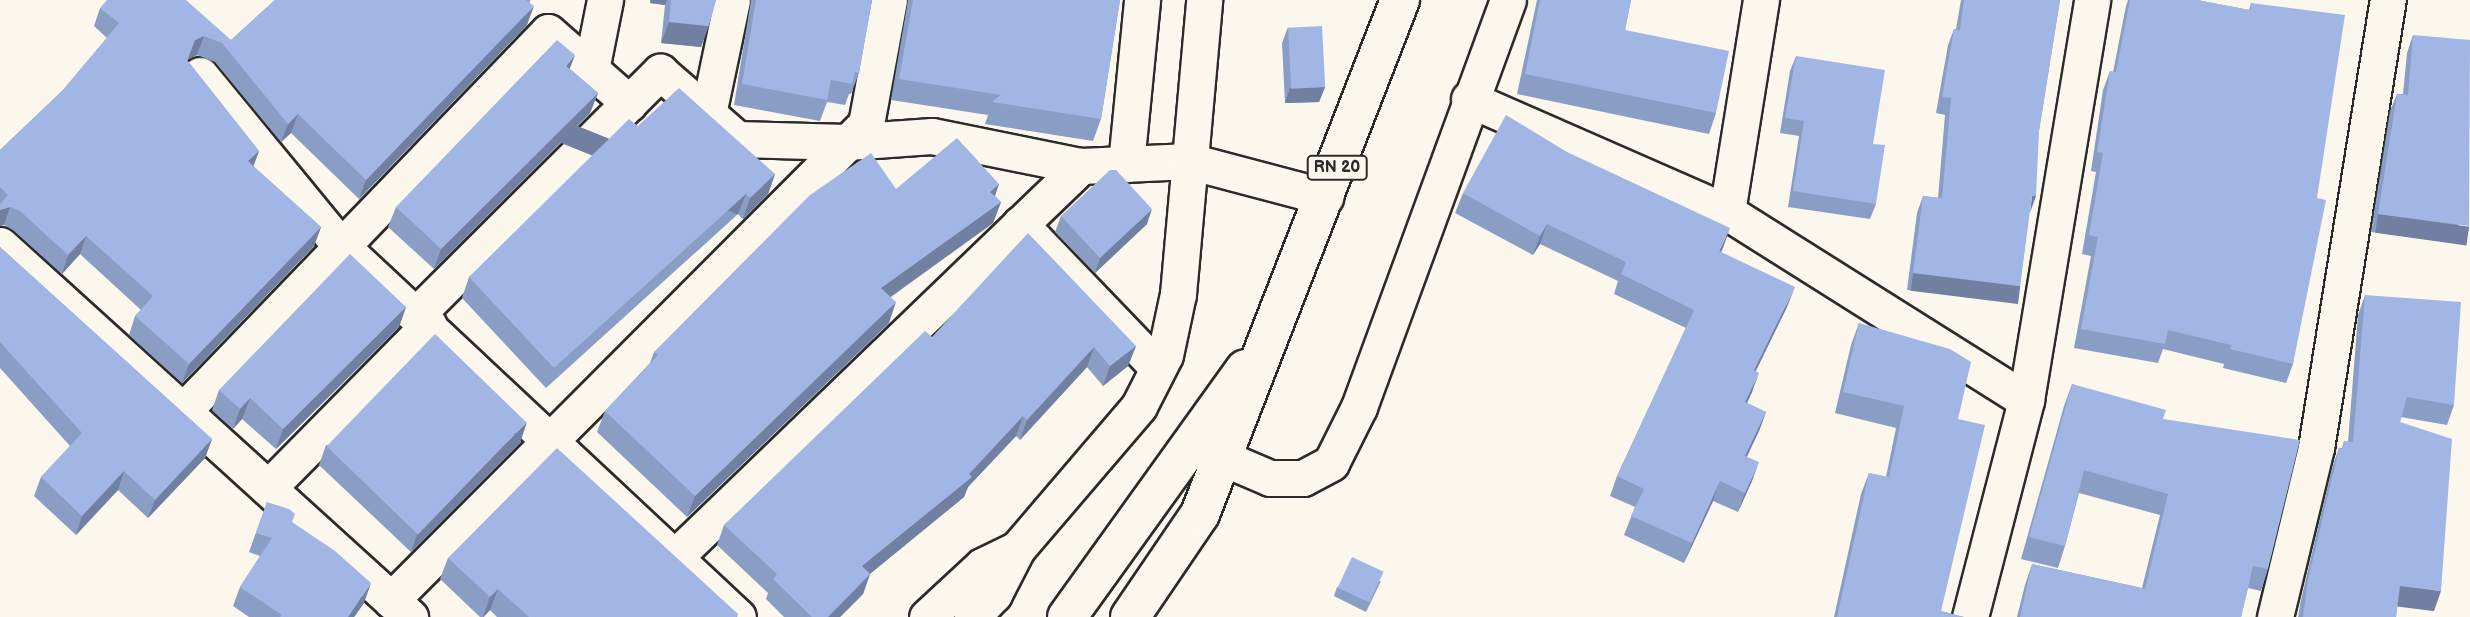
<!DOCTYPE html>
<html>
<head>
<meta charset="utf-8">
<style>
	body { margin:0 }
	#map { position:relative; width:2470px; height:617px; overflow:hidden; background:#fbf7ec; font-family:"Balsamiq Sans",sans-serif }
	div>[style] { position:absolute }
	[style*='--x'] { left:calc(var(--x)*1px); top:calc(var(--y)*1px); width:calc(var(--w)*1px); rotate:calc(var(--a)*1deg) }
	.roads { filter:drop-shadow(2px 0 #2b2b2b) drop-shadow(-2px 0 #2b2b2b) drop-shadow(0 2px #2b2b2b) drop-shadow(0 -2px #2b2b2b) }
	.street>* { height:35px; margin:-17.5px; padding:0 17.5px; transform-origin:17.5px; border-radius:17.5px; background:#fbf7ec }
	.primary>* { height:38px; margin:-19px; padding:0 19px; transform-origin:19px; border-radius:19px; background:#fbf7ec }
	.wall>* { inset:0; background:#8a9dc4 }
	.shaded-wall>* { inset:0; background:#717fa0; transform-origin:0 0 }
	.building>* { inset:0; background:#a1b6e4; transform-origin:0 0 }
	span { translate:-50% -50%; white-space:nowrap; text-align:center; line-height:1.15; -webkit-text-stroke:5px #fbf7ec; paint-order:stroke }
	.shield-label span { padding:2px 5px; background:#fbf7ec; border:2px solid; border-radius:5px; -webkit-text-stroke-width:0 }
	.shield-label { font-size:16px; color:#2b2b2b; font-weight:700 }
</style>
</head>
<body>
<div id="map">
	<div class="roads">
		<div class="street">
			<div style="--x:591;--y:70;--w:71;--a:-78.7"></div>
			<div style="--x:200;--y:75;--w:219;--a:50.6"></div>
			<div style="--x:339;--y:244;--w:546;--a:43.07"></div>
			<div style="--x:1469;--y:99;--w:282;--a:23.7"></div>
			<div style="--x:1727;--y:212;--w:353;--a:32.2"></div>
			<div style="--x:708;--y:114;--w:116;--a:-78.1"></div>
			<div style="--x:1126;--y:164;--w:165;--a:-84.4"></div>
			<div style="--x:1727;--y:212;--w:215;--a:-80.9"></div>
			<div style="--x:1020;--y:224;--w:199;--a:46.2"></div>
			<div style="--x:0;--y:245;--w:554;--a:42.22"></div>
			<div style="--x:418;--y:313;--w:342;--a:-44.9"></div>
			<div style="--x:660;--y:72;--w:102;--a:41"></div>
			<div style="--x:737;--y:139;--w:110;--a:1.6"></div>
			<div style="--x:847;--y:142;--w:85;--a:-4"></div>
			<div style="--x:932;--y:136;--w:152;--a:11.4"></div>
			<div style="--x:1081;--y:166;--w:108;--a:-2.7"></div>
			<div style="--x:1189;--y:161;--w:141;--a:14.8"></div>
			<div style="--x:183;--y:411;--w:526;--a:-46.08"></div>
			<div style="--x:548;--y:32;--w:108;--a:41.2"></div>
			<div style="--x:1223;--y:458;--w:51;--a:23.1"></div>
			<div style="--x:1270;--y:478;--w:33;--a:0"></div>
			<div style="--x:1303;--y:478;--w:32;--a:-28"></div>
			<div style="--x:1331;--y:463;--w:63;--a:-63.4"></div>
			<div style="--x:1359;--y:407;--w:433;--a:-69.9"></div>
			<div style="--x:268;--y:488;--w:229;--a:-45.4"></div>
			<div style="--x:1017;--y:549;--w:188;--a:-49.5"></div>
			<div style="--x:1139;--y:406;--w:57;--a:-63"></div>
			<div style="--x:1165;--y:355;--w:62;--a:-78"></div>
			<div style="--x:1178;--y:294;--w:295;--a:-84.9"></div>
			<div style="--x:677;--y:555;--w:561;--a:-43.92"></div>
			<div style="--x:391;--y:600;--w:672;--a:-45.06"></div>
			<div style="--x:866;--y:124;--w:126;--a:-79.5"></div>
			<div style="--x:927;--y:617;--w:75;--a:-42.8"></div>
			<div style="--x:982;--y:566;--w:39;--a:-26"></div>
			<div style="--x:1017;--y:549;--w:51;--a:117.1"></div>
			<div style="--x:994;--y:594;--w:32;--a:134"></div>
			<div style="--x:1970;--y:617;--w:224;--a:-75.5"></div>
			<div style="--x:2026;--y:400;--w:405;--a:-80.6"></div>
			<div style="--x:2275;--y:617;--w:174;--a:-76.4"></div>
			<div style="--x:2316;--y:448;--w:454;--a:-80.9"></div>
		</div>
		<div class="primary">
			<div style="--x:1067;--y:617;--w:305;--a:-54.3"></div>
			<div style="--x:1130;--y:617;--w:125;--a:-55.8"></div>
			<div style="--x:1200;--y:514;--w:552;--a:-68.74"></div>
		</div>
	</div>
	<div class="wall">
		<div style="clip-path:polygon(275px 0,530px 0,527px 25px,359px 199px,291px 133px,281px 142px,215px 62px,197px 55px,188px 59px,187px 60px,259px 151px,253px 166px,321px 227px,314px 246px,182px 383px,129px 335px,135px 316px,141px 310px,80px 254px,62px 274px,13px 230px,4px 225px,0 226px,0 150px,63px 90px,107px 38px,94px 26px,100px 8px,231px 40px)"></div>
		<div style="clip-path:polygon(650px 0,716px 0,701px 47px,661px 43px,665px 5px,650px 3px)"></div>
		<div style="clip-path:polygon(751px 0,872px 0,859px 73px,851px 94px,849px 94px,845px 105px,827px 102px,820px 121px,734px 105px)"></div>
		<div style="clip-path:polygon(908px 0,1120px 0,1101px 119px,1093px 141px,985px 124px,988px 115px,891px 100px)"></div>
		<div style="clip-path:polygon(1537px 0,1631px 0,1625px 30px,1716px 113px,1709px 134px,1517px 94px)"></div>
		<div style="clip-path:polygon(1961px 0,2060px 0,2039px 131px,2020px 286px,2014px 302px,1907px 290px,1917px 213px,1923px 196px,1938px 198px,1945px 115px,1936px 113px,1948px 45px,1954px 29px,1956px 29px)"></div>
		<div style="clip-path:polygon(2128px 0,2197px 0,2249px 10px,2251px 3px,2317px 198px,2293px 364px,2286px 383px,2223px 368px,2224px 364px,2163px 349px,2158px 363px,2074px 348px,2091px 256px,2082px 254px,2096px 172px,2091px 171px,2103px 90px,2110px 71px,2113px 72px,2126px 6px)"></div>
		<div style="clip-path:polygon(1288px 27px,1325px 87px,1319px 102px,1285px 103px,1282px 43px)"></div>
		<div style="clip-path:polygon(2413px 35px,2463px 244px,2371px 232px,2390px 111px,2397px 94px,2403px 94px,2407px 53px)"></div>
		<div style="clip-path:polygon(1796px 56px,1873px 144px,1876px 204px,1870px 219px,1788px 207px,1799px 136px,1780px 133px,1790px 71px)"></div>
		<div style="clip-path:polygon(570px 69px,598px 93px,590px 113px,434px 269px,388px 227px,396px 207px)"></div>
		<div style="clip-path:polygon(638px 126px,775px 174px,768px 194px,743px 219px,738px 214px,546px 388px,462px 298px,469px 277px)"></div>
		<div style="clip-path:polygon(999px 184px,995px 196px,1001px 202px,993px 223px,891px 297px,889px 323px,687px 517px,597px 432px,605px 411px,650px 363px,654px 352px,896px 189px)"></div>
		<div style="clip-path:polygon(1463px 193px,1721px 252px,1787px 307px,1756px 371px,1752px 392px,1747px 403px,1766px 412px,1759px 431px,1747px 456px,1752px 481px,1738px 512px,1713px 501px,1684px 563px,1624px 535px,1635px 507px,1610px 496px,1617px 476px,1686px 328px,1614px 294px,1618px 281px,1540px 244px,1533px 255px,1455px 213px)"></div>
		<div style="clip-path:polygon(1061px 216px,1147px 224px,1095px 273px,1055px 232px)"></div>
		<div style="clip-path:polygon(0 247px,212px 439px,205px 458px,148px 518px,118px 490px,76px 535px,34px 496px,41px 477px,70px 446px,0 368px)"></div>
		<div style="clip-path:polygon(2365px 295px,2454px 405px,2447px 425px,2401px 417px,2400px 422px,2434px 611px,2397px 606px,2396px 617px,2298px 617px,2301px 600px,2332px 468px,2339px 448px,2342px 448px,2344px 441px,2348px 442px,2358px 315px)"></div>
		<div style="clip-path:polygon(406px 307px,399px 327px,276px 449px,242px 419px,233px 429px,212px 410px,219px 390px)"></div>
		<div style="clip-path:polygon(1859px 323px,1958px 419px,1941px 611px,1964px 617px,1834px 617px,1861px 494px,1869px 473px,1886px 477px,1896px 428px,1835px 413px,1851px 345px)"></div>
		<div style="clip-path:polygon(932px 337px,1136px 346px,1128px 366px,1103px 386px,1087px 367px,1020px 440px,1016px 436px,968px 487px,964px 497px,870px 574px,863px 594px,840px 617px,784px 617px,766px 599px,768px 593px,717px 545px,724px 525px)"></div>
		<div style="clip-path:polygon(2072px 384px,2163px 419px,2268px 569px,2261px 591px,2248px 588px,2241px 617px,2017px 617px,2025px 585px,2032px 564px,2142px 588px,2160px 515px,2079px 493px,2065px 546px,2058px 568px,2021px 559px,2064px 406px)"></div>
		<div style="clip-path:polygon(520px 443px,411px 552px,319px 465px,326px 445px)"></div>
		<div style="clip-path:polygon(267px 502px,292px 522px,364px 603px,354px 617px,249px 617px,233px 606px,240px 587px,260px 556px,249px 552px)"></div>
		<div style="clip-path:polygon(448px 558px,738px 614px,737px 617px,497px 617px,490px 610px,484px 617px,480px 617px,440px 579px)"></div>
		<div style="clip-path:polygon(1381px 581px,1366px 612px,1334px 596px,1337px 587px)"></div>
	</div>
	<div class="shaded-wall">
		<div style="clip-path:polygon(651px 0,667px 0,665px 5px,650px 3px)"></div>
		<div style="clip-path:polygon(534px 6px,527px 25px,359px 199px,366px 180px)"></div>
		<div style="clip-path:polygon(669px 22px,709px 26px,701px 47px,661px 43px)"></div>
		<div style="clip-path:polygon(204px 36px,197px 55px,188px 59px,195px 40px)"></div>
		<div style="clip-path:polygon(575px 55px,567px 76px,566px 66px)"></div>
		<div style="clip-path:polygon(1325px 87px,1319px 102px,1285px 103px,1290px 88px)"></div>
		<div style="clip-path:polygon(598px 93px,590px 113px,434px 269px,441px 249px)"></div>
		<div style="clip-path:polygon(298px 114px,291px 133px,281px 142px,288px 124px)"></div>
		<div style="clip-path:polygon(259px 151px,252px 170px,248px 161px)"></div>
		<div style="clip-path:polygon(775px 174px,768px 194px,743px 219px,750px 198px)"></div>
		<div style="clip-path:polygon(999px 184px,991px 206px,990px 192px)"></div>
		<div style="left:746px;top:194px;width:22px;height:259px;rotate:112deg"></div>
		<div style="clip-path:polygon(2032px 196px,2036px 196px,2030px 213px)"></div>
		<div style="clip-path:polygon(1001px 202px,993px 223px,873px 309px,881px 288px)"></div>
		<div style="clip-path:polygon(10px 207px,4px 225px,0 226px,0 210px)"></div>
		<div style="clip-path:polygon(1152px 209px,1147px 224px,1095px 273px,1100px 258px)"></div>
		<div style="left:2378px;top:214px;width:92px;height:19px;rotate:8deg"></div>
		<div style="clip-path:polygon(1547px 224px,1540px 244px,1533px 255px,1540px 236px)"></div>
		<div style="clip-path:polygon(321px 227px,314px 246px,182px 383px,189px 364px)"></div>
		<div style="clip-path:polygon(1730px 228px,1723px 248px,1712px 271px,1719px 251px)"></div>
		<div style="clip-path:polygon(86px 236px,80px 254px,62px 274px,68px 255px)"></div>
		<div style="left:1913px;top:273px;width:108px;height:18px;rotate:7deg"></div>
		<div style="clip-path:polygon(1795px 287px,1787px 307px,1746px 390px,1754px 370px)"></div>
		<div style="clip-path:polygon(896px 302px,889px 323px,687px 517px,695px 496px)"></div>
		<div style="clip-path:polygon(406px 307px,399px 327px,276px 449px,283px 429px)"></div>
		<div style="clip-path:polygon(1136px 346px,1128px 366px,1103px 386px,1110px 366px)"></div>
		<div style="clip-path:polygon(1094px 347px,1087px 367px,1020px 440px,1027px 420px)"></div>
		<div style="clip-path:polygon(1759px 373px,1752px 392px,1738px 422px,1745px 402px)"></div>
		<div style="clip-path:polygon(250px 398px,242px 419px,233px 429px,240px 409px)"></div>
		<div style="clip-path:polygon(1766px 412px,1759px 431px,1738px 475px,1745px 456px)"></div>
		<div style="clip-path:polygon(1023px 416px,1016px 436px,968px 487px,964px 497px,855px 586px,862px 566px,969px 474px)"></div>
		<div style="clip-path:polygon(527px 422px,520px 443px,411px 552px,418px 531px)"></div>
		<div style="clip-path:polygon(212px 439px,205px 458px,148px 518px,155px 500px)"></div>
		<div style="clip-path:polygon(1759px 462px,1752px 481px,1738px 512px,1745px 493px)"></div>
		<div style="clip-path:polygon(124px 471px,118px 490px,76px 535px,82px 516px)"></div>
		<div style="clip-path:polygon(1720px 481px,1713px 501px,1684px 563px,1692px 543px)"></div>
		<div style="clip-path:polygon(870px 574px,863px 594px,840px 617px,828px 617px)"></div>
		<div style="clip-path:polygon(371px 583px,364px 603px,354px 617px,348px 617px)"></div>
		<div style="clip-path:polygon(2400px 586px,2441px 591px,2434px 611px,2393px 606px)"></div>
		<div style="clip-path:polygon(498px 589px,490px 610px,483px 617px,490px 597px)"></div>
	</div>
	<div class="building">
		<div style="clip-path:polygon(107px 0,186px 0,231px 40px,275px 0,526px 0,534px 6px,366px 180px,298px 114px,288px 124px,222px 43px,204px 36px,195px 40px,187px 60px,259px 151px,248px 161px,321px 227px,189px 364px,135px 316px,153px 296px,86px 236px,68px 255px,20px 211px,10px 207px,0 210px,0 204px,8px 195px,0 187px,0 150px,63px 90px,119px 23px,100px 8px)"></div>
		<div style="clip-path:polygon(671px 0,716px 0,709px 26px,669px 22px)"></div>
		<div style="clip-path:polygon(756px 0,872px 0,859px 73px,855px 72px,852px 84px,831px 80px,827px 100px,742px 84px)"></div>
		<div style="clip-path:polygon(913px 0,1120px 0,1101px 119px,992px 102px,1001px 95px,899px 79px)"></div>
		<div style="clip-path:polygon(1540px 0,1631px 0,1625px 30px,1729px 51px,1716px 113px,1525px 74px)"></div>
		<div style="clip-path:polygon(1964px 0,2060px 0,2039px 131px,2036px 196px,2032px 196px,2020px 286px,1913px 273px,1923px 196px,1942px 198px,1951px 98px,1942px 97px,1954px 29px,1960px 30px)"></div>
		<div style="clip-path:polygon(2130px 0,2197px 0,2250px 10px,2251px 3px,2345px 15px,2317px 198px,2326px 200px,2293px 364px,2230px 349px,2231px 345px,2168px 330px,2165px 344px,2081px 329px,2098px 237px,2089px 235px,2103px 153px,2097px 152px,2110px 71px,2116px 72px)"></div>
		<div style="left:1322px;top:26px;width:61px;height:34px;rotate:87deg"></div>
		<div style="clip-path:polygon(2413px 35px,2470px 40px,2469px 226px,2378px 214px,2397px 94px,2408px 95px)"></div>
		<div style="clip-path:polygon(557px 40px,575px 55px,566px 66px,598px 93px,441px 249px,396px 207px)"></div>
		<div style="clip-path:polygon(1796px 56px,1885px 70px,1873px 144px,1885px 145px,1876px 204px,1793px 191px,1804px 121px,1785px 118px)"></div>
		<div style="clip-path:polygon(679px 88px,775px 174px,750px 198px,746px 194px,554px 368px,469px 277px,629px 119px,638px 126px)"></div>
		<div style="clip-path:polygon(1506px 115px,1567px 152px,1730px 228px,1719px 251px,1795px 287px,1754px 370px,1759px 373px,1745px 402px,1766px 412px,1745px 456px,1759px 462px,1745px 493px,1720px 481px,1692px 543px,1631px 516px,1644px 489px,1617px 476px,1694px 310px,1621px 274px,1626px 262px,1547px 224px,1540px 236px,1463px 193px)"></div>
		<div style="clip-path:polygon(957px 138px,999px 184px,990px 192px,1001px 202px,881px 288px,896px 302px,695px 496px,605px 411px,658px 355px,654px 352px,810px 195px,871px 153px,896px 189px)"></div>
		<div style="clip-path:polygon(1110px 170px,1116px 170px,1152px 209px,1100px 258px,1061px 216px)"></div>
		<div style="clip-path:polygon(1028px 233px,1136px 346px,1110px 366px,1094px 347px,1027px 420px,1023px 416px,969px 474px,972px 477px,862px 566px,870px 574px,828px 617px,812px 617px,773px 579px,777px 574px,724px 525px,925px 331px,932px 337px)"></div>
		<div style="clip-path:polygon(0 247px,212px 439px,155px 500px,124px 471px,82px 516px,41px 477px,82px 433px,0 342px,0 343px)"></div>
		<div style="clip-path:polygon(350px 254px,406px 307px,283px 429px,250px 398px,240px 409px,219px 390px)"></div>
		<div style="clip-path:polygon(2365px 295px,2461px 302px,2454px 405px,2407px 397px,2400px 422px,2452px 439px,2441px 591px,2400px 586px,2396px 617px,2303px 617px,2308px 580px,2339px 448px,2343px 449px,2344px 441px,2353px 442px)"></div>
		<div style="clip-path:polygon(1859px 323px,1950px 349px,1971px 362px,1958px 419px,1985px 425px,1941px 611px,1964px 617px,1837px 617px,1869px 473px,1889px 477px,1904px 406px,1843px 392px)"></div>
		<div style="left:435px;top:334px;width:127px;height:156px;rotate:44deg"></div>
		<div style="clip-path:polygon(2072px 384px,2166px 410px,2163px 419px,2300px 440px,2268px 569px,2253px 566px,2241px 617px,2020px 617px,2032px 564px,2145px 589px,2168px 494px,2084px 470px,2065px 546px,2029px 537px)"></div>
		<div style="clip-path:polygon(557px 448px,738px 614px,736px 617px,529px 617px,498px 589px,490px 597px,448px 558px)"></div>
		<div style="clip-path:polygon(267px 502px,289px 509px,295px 514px,292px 522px,335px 551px,371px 583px,348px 617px,280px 617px,282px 615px,240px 587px,272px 538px,256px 533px)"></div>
		<div style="left:1352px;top:557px;width:35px;height:34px;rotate:25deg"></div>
	</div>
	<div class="shield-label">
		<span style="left:1337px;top:168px">RN 20</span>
	</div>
</div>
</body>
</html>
